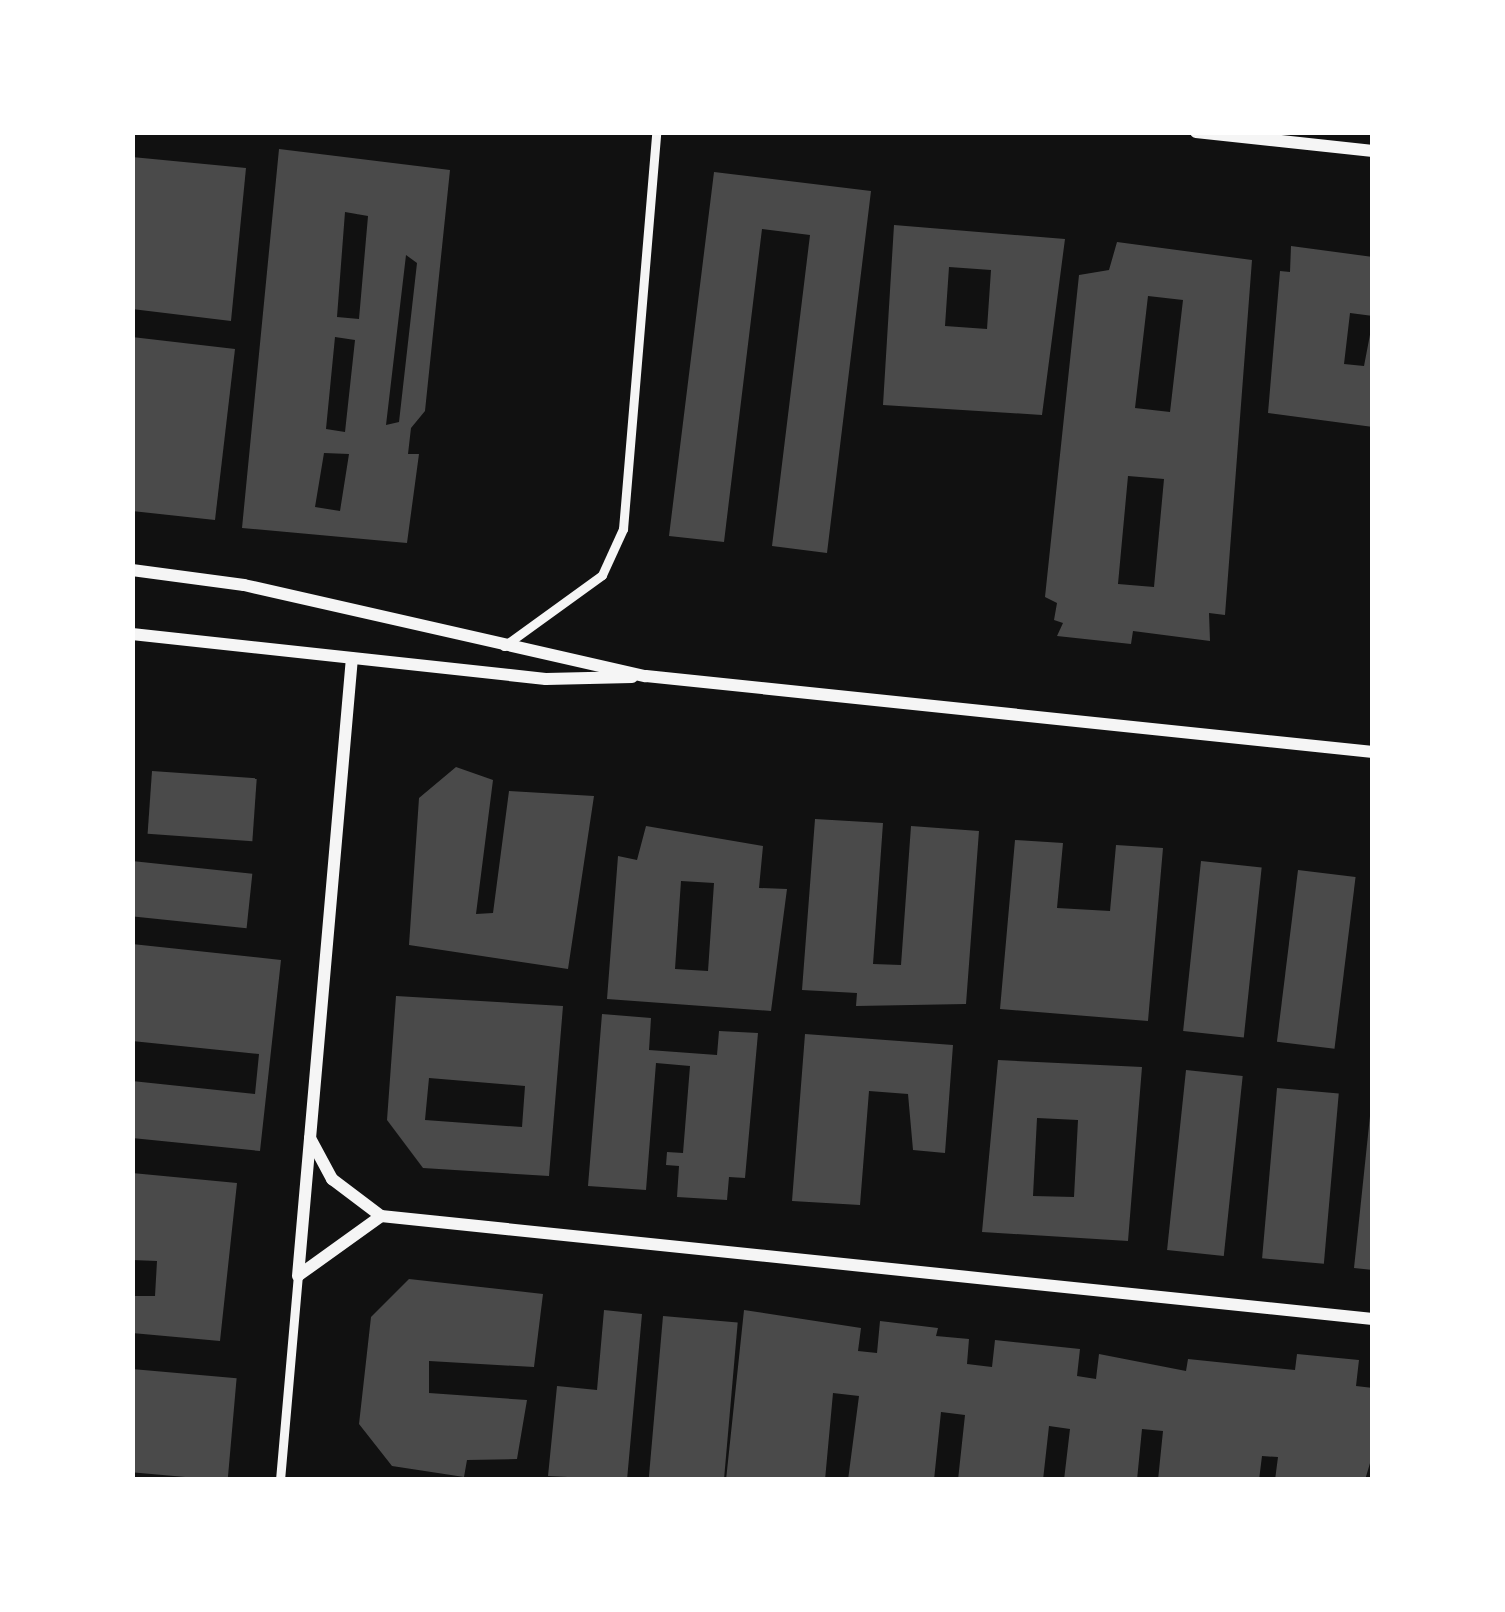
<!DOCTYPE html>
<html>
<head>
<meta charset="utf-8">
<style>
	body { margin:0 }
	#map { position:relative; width:1505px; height:1612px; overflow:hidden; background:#111; font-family:Lato,sans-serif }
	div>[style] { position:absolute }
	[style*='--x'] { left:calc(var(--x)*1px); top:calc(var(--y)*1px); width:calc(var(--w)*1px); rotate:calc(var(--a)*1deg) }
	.building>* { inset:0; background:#4a4a4a; transform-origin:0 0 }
	.service>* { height:9px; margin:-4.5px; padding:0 4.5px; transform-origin:4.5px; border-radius:4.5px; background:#f5f5f5 }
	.minor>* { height:12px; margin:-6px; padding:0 6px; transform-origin:6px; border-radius:6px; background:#f5f5f5 }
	span { translate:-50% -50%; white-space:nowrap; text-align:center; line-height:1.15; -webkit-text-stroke:12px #fff; paint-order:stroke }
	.frame { position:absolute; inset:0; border:135px solid #fff; pointer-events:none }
</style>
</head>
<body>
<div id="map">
	<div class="building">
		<div style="clip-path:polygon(evenodd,279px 149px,450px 170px,425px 411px,411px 428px,408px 454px,419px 454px,407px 543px,242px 528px,279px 149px,345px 212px,368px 216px,359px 319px,337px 317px,345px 212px,279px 149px,406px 255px,417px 263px,399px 422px,386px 425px,406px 255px,279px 149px,335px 337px,355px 340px,345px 432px,326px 429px,335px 337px,279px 149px,324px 453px,349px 454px,340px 511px,315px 507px,324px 453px)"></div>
		<div style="clip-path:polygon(132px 157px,246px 168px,231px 321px,132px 309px)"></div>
		<div style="clip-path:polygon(714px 172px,871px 191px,827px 553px,772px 546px,810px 235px,762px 229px,724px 542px,669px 536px)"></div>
		<div style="clip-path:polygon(evenodd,894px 225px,1065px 239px,1042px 415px,883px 405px,894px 225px,949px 267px,991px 270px,987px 329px,945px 326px,949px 267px)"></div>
		<div style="clip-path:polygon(evenodd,1117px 242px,1252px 260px,1225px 615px,1209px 613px,1210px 641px,1133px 631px,1131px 644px,1057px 636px,1063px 623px,1054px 620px,1057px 603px,1045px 597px,1079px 275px,1109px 270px,1117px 242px,1148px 296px,1183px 300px,1170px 412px,1135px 408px,1148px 296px,1117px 242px,1128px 476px,1164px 479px,1154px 587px,1118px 584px,1128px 476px)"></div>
		<div style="clip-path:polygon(1291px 246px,1373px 257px,1373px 316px,1350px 313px,1344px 364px,1364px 366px,1373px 319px,1373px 427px,1268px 413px,1280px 271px,1290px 272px)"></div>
		<div style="clip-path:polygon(132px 337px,235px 349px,215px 520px,132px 511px)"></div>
		<div style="clip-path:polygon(456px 767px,493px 780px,476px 914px,493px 913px,509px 791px,594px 796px,568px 969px,409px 945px,419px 798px)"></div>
		<div style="left:152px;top:771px;width:105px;height:63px;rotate:4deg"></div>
		<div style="clip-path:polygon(815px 819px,883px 823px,873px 964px,901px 965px,911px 826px,979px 831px,966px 1004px,856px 1006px,857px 993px,802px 990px)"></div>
		<div style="clip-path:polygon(evenodd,646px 826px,763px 846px,759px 888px,787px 889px,771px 1011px,607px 999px,618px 856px,637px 860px,646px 826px,681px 881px,714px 883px,708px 971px,675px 969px,681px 881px)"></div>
		<div style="clip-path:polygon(1015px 840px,1063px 843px,1057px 908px,1110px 911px,1116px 845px,1163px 848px,1148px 1021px,1000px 1009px)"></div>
		<div style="left:132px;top:861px;width:121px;height:55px;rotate:6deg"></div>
		<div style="left:1201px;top:861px;width:61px;height:171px;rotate:6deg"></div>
		<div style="left:1298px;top:870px;width:58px;height:173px;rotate:7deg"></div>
		<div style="clip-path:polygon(132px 944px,281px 960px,260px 1151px,132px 1138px,132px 1081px,255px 1094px,259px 1054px,132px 1041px)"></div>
		<div style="clip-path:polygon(evenodd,396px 996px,563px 1006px,549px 1176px,423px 1168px,387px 1120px,396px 996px,429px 1078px,525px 1086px,522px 1127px,425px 1120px,429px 1078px)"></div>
		<div style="clip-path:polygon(602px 1014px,651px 1018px,649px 1050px,717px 1055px,719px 1031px,758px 1033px,745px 1178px,729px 1177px,727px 1200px,677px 1197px,679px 1166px,666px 1165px,667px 1152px,683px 1153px,690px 1066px,656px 1063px,646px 1190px,588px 1186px)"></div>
		<div style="clip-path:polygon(805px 1034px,953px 1045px,945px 1153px,913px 1150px,908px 1094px,869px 1091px,860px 1205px,792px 1201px)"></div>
		<div style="clip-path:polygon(evenodd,998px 1060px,1142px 1067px,1128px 1241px,982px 1232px,998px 1060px,1037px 1118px,1078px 1120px,1074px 1197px,1033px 1196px,1037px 1118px)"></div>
		<div style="left:1186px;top:1070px;width:57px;height:181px;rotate:6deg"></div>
		<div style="left:1277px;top:1088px;width:62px;height:171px;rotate:5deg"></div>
		<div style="clip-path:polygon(1370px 1116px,1373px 1116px,1373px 1270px,1354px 1268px)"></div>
		<div style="clip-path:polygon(132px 1173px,237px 1183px,220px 1341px,132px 1333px,132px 1296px,155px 1296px,157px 1261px,132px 1260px)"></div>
		<div style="clip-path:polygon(409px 1279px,543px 1294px,534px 1367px,429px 1361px,429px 1393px,527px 1400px,517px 1459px,467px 1460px,464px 1477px,392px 1466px,359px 1424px,371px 1317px)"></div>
		<div style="clip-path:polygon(604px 1310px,642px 1314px,627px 1480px,548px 1476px,557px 1386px,597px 1390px)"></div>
		<div style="clip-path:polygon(744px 1310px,861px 1328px,858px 1351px,877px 1353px,880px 1321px,938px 1328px,936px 1336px,969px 1339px,967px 1364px,992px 1367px,995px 1340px,1080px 1349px,1077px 1376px,1096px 1379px,1099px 1354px,1186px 1371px,1188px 1359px,1295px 1370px,1297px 1354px,1359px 1360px,1356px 1386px,1373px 1388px,1373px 1453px,1365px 1480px,1275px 1480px,1278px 1457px,1262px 1456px,1259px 1480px,1158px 1480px,1163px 1431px,1142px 1429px,1137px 1480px,1064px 1480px,1070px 1429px,1049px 1426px,1043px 1480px,958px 1480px,965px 1415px,941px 1412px,934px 1480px,848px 1480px,859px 1396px,833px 1393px,825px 1480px,726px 1480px)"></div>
		<div style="left:663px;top:1316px;width:75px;height:165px;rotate:5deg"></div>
		<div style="left:132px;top:1369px;width:105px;height:103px;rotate:5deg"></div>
	</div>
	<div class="service">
		<div style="--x:504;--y:646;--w:121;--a:-35.9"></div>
		<div style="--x:602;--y:575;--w:51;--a:-65.5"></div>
		<div style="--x:623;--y:529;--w:398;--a:-85.2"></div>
		<div style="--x:280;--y:1480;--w:205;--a:-85"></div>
	</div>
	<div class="minor">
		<div style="--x:1196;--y:132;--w:178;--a:6.1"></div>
		<div style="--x:132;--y:570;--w:113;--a:7.6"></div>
		<div style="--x:244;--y:585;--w:412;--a:12.8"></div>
		<div style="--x:646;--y:676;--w:731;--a:5.97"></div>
		<div style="--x:132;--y:634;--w:416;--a:6.2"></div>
		<div style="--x:546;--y:679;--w:86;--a:-1.3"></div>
		<div style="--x:310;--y:1138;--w:47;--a:61.8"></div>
		<div style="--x:332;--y:1179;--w:61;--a:37.1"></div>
		<div style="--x:381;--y:1216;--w:997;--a:5.93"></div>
		<div style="--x:299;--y:1275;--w:101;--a:-35.7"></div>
		<div style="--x:298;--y:1276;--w:620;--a:-85.01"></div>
	</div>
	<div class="frame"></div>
</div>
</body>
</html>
